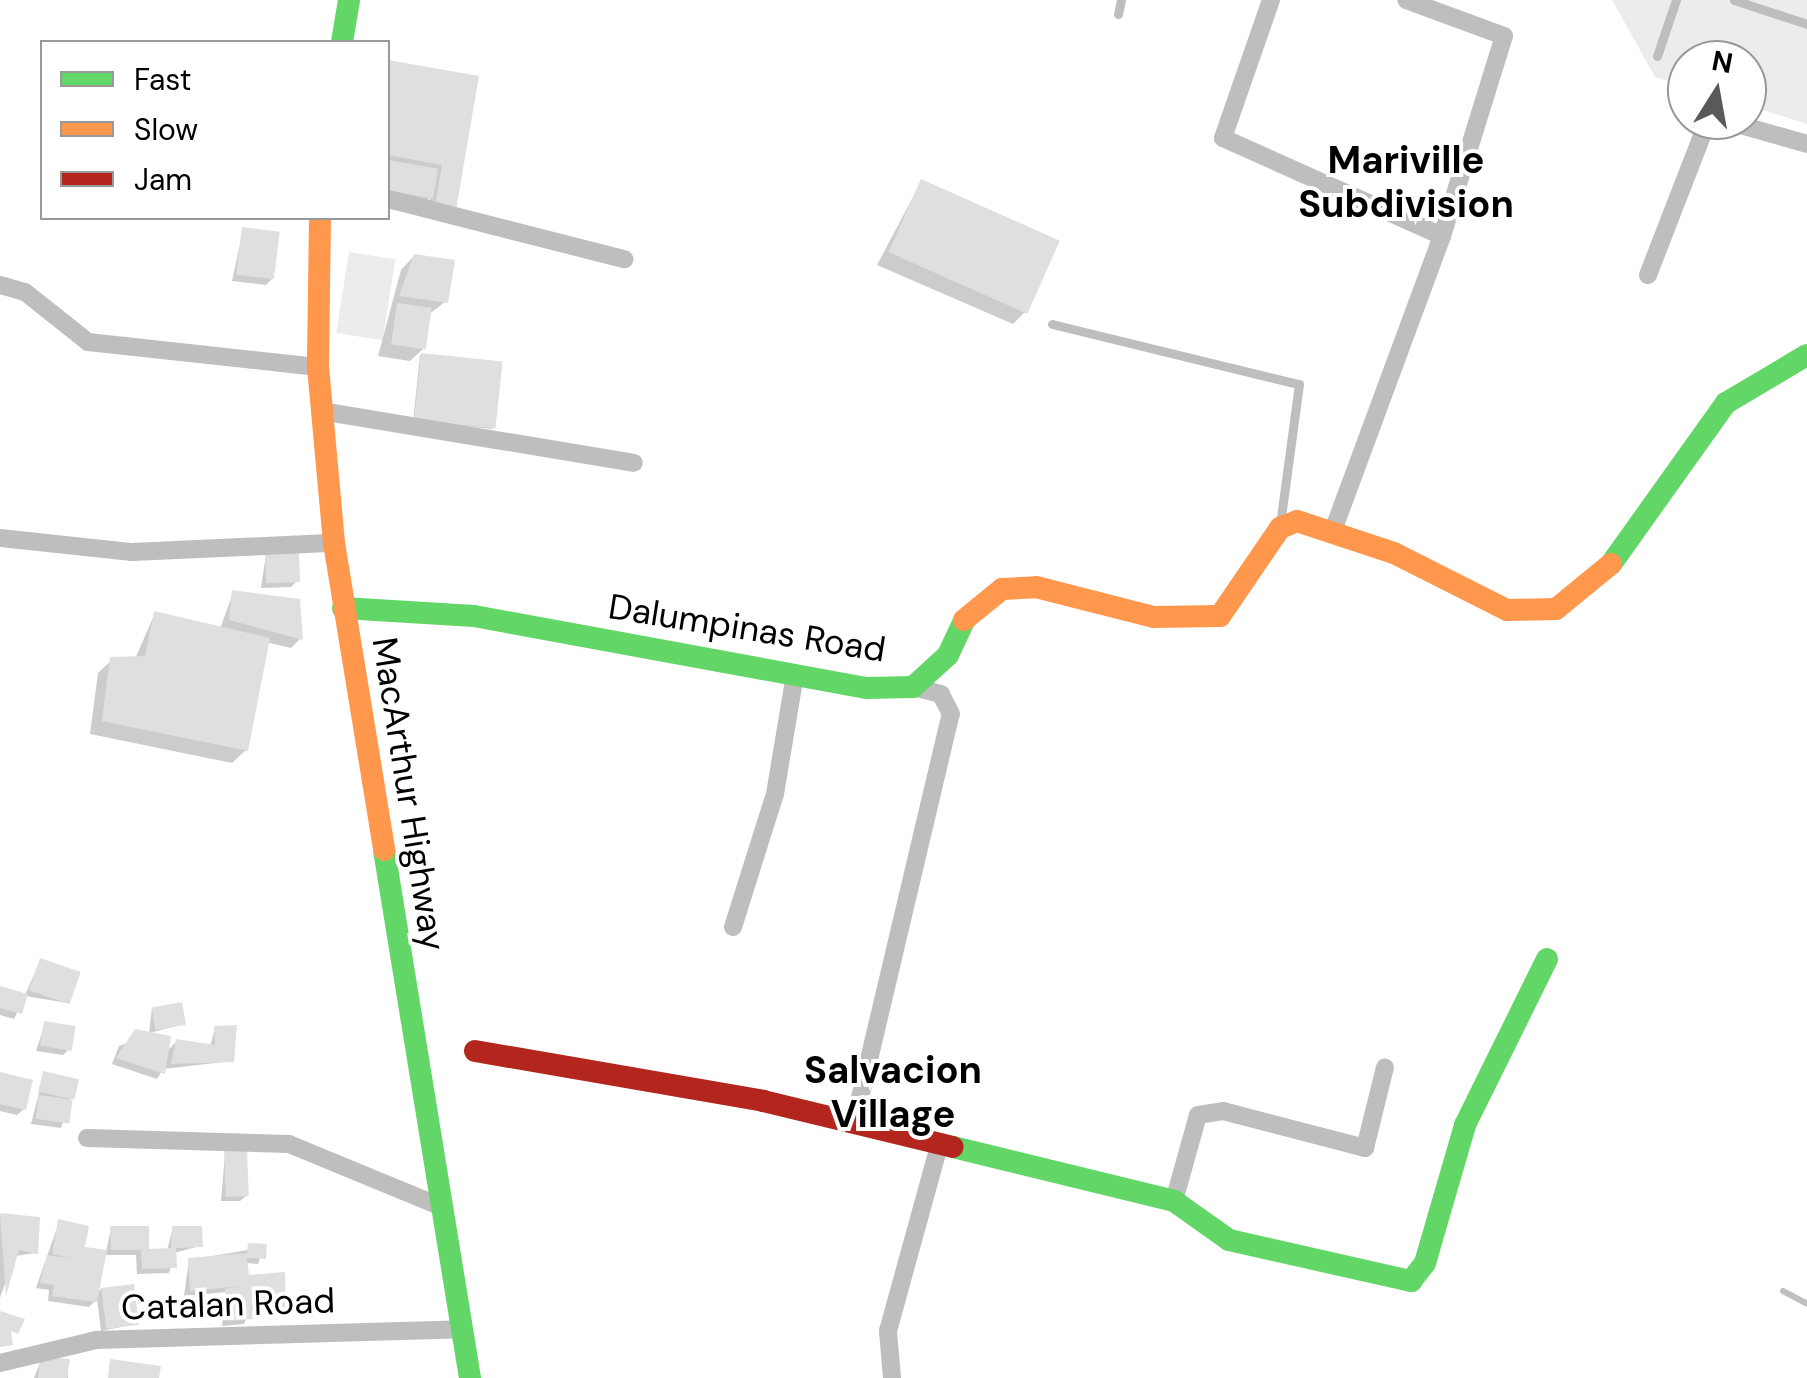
<!DOCTYPE html>
<html>
<head>
<meta charset="utf-8">
<style>
	body { margin:0 }
	#map { position:relative; width:1807px; height:1378px; overflow:hidden; background:#fff; font-family:"DM Sans",sans-serif }
	div>[style] { position:absolute }
	[style*='--x'] { left:calc(var(--x)*1px); top:calc(var(--y)*1px); width:calc(var(--w)*1px); rotate:calc(var(--a)*1deg) }
	.green>* { inset:0; background:#ececec; transform-origin:0 0 }
	.shadow>* { inset:0; background:#0003; transform-origin:0 0 }
	.stream>* { height:6px; margin:-3px; padding:0 3px; transform-origin:3px; border-radius:3px; background:#bfbfbf }
	.building>* { inset:0; background:#dfdfdf; transform-origin:0 0 }
	.lane>* { height:9px; margin:-4.5px; padding:0 4.5px; transform-origin:4.5px; border-radius:4.5px; background:#bebebe }
	.street>* { height:18px; margin:-9px; padding:0 9px; transform-origin:9px; border-radius:9px; background:#bebebe }
	.fast>* { height:22px; margin:-11px; padding:0 11px; transform-origin:11px; border-radius:11px; background:#63d668 }
	.slow>* { height:22px; margin:-11px; padding:0 11px; transform-origin:11px; border-radius:11px; background:#ff974d }
	.jam>* { height:22px; margin:-11px; padding:0 11px; transform-origin:11px; border-radius:11px; background:#b3261e }
	span { translate:-50% -50%; white-space:nowrap; text-align:center; line-height:1.15; -webkit-text-stroke:8px #fff; paint-order:stroke }
	.street-label { font-size:35px; color:#000 }
	.neighbourhood-label { font-size:38px; color:#000; font-weight:700 }
	.legend { position:absolute; left:40px; top:40px; width:350px; height:180px; box-sizing:border-box; background:#fff; border:2px solid #999; margin:0; padding:12px 18px; list-style:none; font-size:30px; color:#000 }
	.legend li { display:flex; align-items:center; gap:20px; height:50px }
	.legend b { width:50px; border:2px solid #999 }
	.north { position:absolute; left:1667px; top:40px; width:100px; height:100px; box-sizing:border-box; background:#fff; border:2px solid #999; border-radius:50%; rotate:11deg; font-size:28px; font-weight:700; line-height:40px; text-align:center; color:#000 }
	.north::after { content:''; display:block; margin:auto; width:35px; height:45px; background:#595959; clip-path:polygon(50% 0,100% 100%,50% 72%,0 100%) }
</style>
</head>
<body>
<div id="map">
	<div class="green">
		<div style="clip-path:polygon(1612px 0,1807px 0,1807px 124px,1747px 105px,1747px 60px,1687px 60px,1687px 87px,1655px 77px)"></div>
		<div style="left:349px;top:252px;width:47px;height:82px;rotate:9deg"></div>
	</div>
	<div class="shadow">
		<div style="clip-path:polygon(388px 63px,476px 78px,454px 208px,427px 215px,430px 198px,417px 210px,388px 205px)"></div>
		<div style="clip-path:polygon(921px 182px,1026px 311px,1013px 324px,877px 265px)"></div>
		<div style="clip-path:polygon(243px 230px,272px 279px,266px 285px,232px 281px)"></div>
		<div style="clip-path:polygon(414px 256px,445px 302px,428px 315px,424px 348px,410px 361px,378px 356px,401px 270px)"></div>
		<div style="left:420px;top:355px;width:80px;height:66px;rotate:6deg"></div>
		<div style="clip-path:polygon(266px 554px,297px 581px,291px 587px,261px 588px)"></div>
		<div style="clip-path:polygon(233px 593px,300px 639px,291px 648px,266px 642px,246px 750px,232px 763px,90px 734px,98px 673px,112px 660px,135px 659px,155px 613px,220px 629px)"></div>
		<div style="clip-path:polygon(40px 961px,68px 1003px,25px 996px,14px 1019px,0 1015px,0 988px,25px 995px)"></div>
		<div style="clip-path:polygon(152px 1008px,183px 1024px,150px 1033px,166px 1052px,177px 1041px,210px 1047px,215px 1028px,232px 1061px,163px 1069px,157px 1079px,112px 1064px,119px 1046px,149px 1034px)"></div>
		<div style="clip-path:polygon(45px 1024px,69px 1049px,63px 1055px,36px 1051px)"></div>
		<div style="clip-path:polygon(44px 1074px,76px 1081px,61px 1128px,31px 1124px)"></div>
		<div style="clip-path:polygon(0 1075px,24px 1109px,17px 1115px,0 1111px)"></div>
		<div style="clip-path:polygon(225px 1153px,247px 1195px,240px 1201px,221px 1201px)"></div>
		<div style="clip-path:polygon(0 1216px,37px 1220px,36px 1253px,15px 1256px,0 1298px)"></div>
		<div style="clip-path:polygon(59px 1222px,82px 1249px,106px 1252px,111px 1228px,146px 1252px,167px 1250px,173px 1228px,200px 1246px,174px 1253px,169px 1273px,137px 1274px,136px 1255px,104px 1255px,96px 1294px,102px 1288px,136px 1324px,101px 1331px,97px 1299px,89px 1307px,48px 1301px,49px 1290px,36px 1288px)"></div>
		<div style="clip-path:polygon(264px 1247px,258px 1264px,245px 1263px,246px 1278px,283px 1306px,277px 1312px,249px 1312px,244px 1324px,222px 1326px,226px 1292px,184px 1296px,189px 1260px)"></div>
		<div style="clip-path:polygon(41px 1360px,68px 1361px,68px 1378px,34px 1378px)"></div>
	</div>
	<div class="stream">
		<div style="--x:1783;--y:1291;--w:27;--a:28"></div>
	</div>
	<div class="building">
		<div style="clip-path:polygon(388px 60px,479px 76px,456px 210px,435px 206px,442px 165px,388px 155px)"></div>
		<div style="left:388px;top:160px;width:51px;height:30px;rotate:10deg"></div>
		<div style="left:921px;top:179px;width:152px;height:80px;rotate:24deg"></div>
		<div style="left:242px;top:227px;width:38px;height:48px;rotate:7deg"></div>
		<div style="clip-path:polygon(414px 254px,455px 260px,448px 303px,399px 296px)"></div>
		<div style="left:397px;top:303px;width:35px;height:42px;rotate:8deg"></div>
		<div style="left:421px;top:353px;width:82px;height:67px;rotate:6deg"></div>
		<div style="left:299px;top:551px;width:31px;height:34px;rotate:88deg"></div>
		<div style="clip-path:polygon(232px 590px,300px 599px,303px 640px,229px 620px)"></div>
		<div style="clip-path:polygon(154px 611px,270px 638px,248px 751px,102px 721px,110px 657px,145px 656px)"></div>
		<div style="left:40px;top:958px;width:43px;height:34px;rotate:19deg"></div>
		<div style="clip-path:polygon(0 986px,28px 994px,22px 1014px,0 1008px)"></div>
		<div style="left:182px;top:1002px;width:23px;height:31px;rotate:80deg"></div>
		<div style="left:44px;top:1021px;width:32px;height:25px;rotate:9deg"></div>
		<div style="clip-path:polygon(237px 1025px,234px 1062px,171px 1064px,176px 1039px,215px 1045px,214px 1026px)"></div>
		<div style="clip-path:polygon(135px 1029px,171px 1036px,165px 1074px,116px 1058px)"></div>
		<div style="left:43px;top:1071px;width:37px;height:21px;rotate:13deg"></div>
		<div style="clip-path:polygon(0 1072px,33px 1080px,26px 1110px,0 1104px)"></div>
		<div style="left:39px;top:1095px;width:34px;height:24px;rotate:8deg"></div>
		<div style="left:247px;top:1147px;width:49px;height:23px;rotate:88deg"></div>
		<div style="clip-path:polygon(0 1213px,40px 1217px,38px 1254px,19px 1250px,6px 1296px)"></div>
		<div style="clip-path:polygon(58px 1219px,89px 1226px,85px 1247px,107px 1250px,97px 1302px,52px 1296px,54px 1285px,40px 1283px,47px 1255px,73px 1259px,52px 1254px)"></div>
		<div style="clip-path:polygon(110px 1226px,149px 1226px,149px 1249px,171px 1248px,172px 1226px,202px 1226px,203px 1247px,176px 1248px,177px 1268px,142px 1269px,141px 1250px,111px 1250px)"></div>
		<div style="clip-path:polygon(248px 1243px,267px 1244px,266px 1259px,247px 1258px,249px 1275px,285px 1272px,286px 1307px,251px 1306px,253px 1319px,227px 1321px,225px 1289px,244px 1286px,190px 1291px,188px 1258px,247px 1253px)"></div>
		<div style="left:134px;top:1284px;width:41px;height:33px;rotate:83deg"></div>
		<div style="clip-path:polygon(0 1311px,25px 1319px,18px 1334px,11px 1331px,13px 1345px,0 1347px)"></div>
		<div style="clip-path:polygon(40px 1357px,70px 1359px,67px 1378px,38px 1378px)"></div>
		<div style="clip-path:polygon(110px 1359px,161px 1366px,159px 1378px,108px 1378px)"></div>
	</div>
	<div class="lane">
		<div style="--x:1734;--y:0;--w:77;--a:18.2"></div>
		<div style="--x:1118;--y:14;--w:14;--a:-78"></div>
		<div style="--x:1657;--y:56;--w:59;--a:-71.3"></div>
		<div style="--x:1052;--y:324;--w:254;--a:13.7"></div>
		<div style="--x:1299;--y:384;--w:142;--a:97.7"></div>
	</div>
	<div class="street">
		<div style="--x:1271;--y:0;--w:146;--a:109.2"></div>
		<div style="--x:1223;--y:138;--w:240;--a:24.1"></div>
		<div style="--x:1723;--y:120;--w:87;--a:15.9"></div>
		<div style="--x:388;--y:199;--w:244;--a:14.3"></div>
		<div style="--x:1648;--y:275;--w:166;--a:-68.8"></div>
		<div style="--x:0;--y:285;--w:26;--a:16"></div>
		<div style="--x:25;--y:292;--w:80;--a:38.4"></div>
		<div style="--x:88;--y:342;--w:231;--a:6.2"></div>
		<div style="--x:321;--y:411;--w:317;--a:9.4"></div>
		<div style="--x:1334;--y:528;--w:311;--a:-69.7"></div>
		<div style="--x:1442;--y:236;--w:209;--a:-72.8"></div>
		<div style="--x:1504;--y:36;--w:104;--a:-159.8"></div>
		<div style="--x:0;--y:538;--w:133;--a:6.1"></div>
		<div style="--x:132;--y:552;--w:202;--a:-2.6"></div>
		<div style="--x:733;--y:927;--w:139;--a:-72.5"></div>
		<div style="--x:775;--y:794;--w:121;--a:-80.5"></div>
		<div style="--x:854;--y:1123;--w:420;--a:-76.7"></div>
		<div style="--x:951;--y:714;--w:22;--a:-117"></div>
		<div style="--x:941;--y:694;--w:29;--a:-166"></div>
		<div style="--x:87;--y:1138;--w:202;--a:1.7"></div>
		<div style="--x:289;--y:1144;--w:160;--a:22.4"></div>
		<div style="--x:1174;--y:1201;--w:89;--a:-74.4"></div>
		<div style="--x:1198;--y:1115;--w:25;--a:-9"></div>
		<div style="--x:1223;--y:1111;--w:147;--a:14.6"></div>
		<div style="--x:1365;--y:1148;--w:83;--a:-76.1"></div>
		<div style="--x:0;--y:1363;--w:99;--a:-13.5"></div>
		<div style="--x:96;--y:1340;--w:366;--a:-1.7"></div>
		<div style="--x:892;--y:1378;--w:47;--a:-94.9"></div>
		<div style="--x:888;--y:1331;--w:192;--a:-74.6"></div>
	</div>
	<div class="fast">
		<div style="--x:342;--y:42;--w:43;--a:-80.5"></div>
		<div style="--x:1611;--y:564;--w:198;--a:-54.5"></div>
		<div style="--x:1726;--y:403;--w:94;--a:-30.7"></div>
		<div style="--x:343;--y:608;--w:131;--a:3.5"></div>
		<div style="--x:474;--y:616;--w:400;--a:10.4"></div>
		<div style="--x:867;--y:688;--w:46;--a:-1.2"></div>
		<div style="--x:913;--y:687;--w:47;--a:-42.4"></div>
		<div style="--x:948;--y:655;--w:38;--a:-65"></div>
		<div style="--x:384;--y:850;--w:535;--a:80.75"></div>
		<div style="--x:953;--y:1147;--w:228;--a:13.7"></div>
		<div style="--x:1174;--y:1201;--w:67;--a:35.3"></div>
		<div style="--x:1229;--y:1240;--w:187;--a:12.7"></div>
		<div style="--x:1411;--y:1281;--w:23;--a:-52"></div>
		<div style="--x:1425;--y:1263;--w:144;--a:-73.8"></div>
		<div style="--x:1465;--y:1125;--w:185;--a:-63.7"></div>
	</div>
	<div class="slow">
		<div style="--x:320;--y:218;--w:149;--a:90.8"></div>
		<div style="--x:318;--y:367;--w:177;--a:84.8"></div>
		<div style="--x:334;--y:543;--w:311;--a:80.7"></div>
		<div style="--x:964;--y:620;--w:49;--a:-39.2"></div>
		<div style="--x:1002;--y:589;--w:34;--a:-3"></div>
		<div style="--x:1036;--y:587;--w:122;--a:14.3"></div>
		<div style="--x:1154;--y:617;--w:66;--a:-0.9"></div>
		<div style="--x:1220;--y:616;--w:107;--a:-55.7"></div>
		<div style="--x:1280;--y:528;--w:18;--a:-22"></div>
		<div style="--x:1297;--y:521;--w:102;--a:18.3"></div>
		<div style="--x:1394;--y:553;--w:127;--a:26.8"></div>
		<div style="--x:1507;--y:610;--w:49;--a:-1.2"></div>
		<div style="--x:1556;--y:609;--w:71;--a:-39.3"></div>
	</div>
	<div class="jam">
		<div style="--x:475;--y:1051;--w:292;--a:9.8"></div>
		<div style="--x:763;--y:1101;--w:195;--a:13.6"></div>
	</div>
	<div class="street-label">
		<span style="left:747px;top:628px;rotate:9deg">Dalumpinas Road</span>
		<span style="left:409px;top:794px;rotate:81deg">MacArthur Highway</span>
		<span style="left:228px;top:1304px;rotate:-2deg">Catalan Road</span>
	</div>
	<div class="neighbourhood-label">
		<span style="left:1406px;top:183px">Mariville<br>Subdivision</span>
		<span style="left:893px;top:1093px">Salvacion<br>Village</span>
	</div>
	<ul class="legend">
	<li><b style="height:12px;background:#63d668"></b>Fast</li>
	<li><b style="height:12px;background:#ff974d"></b>Slow</li>
	<li><b style="height:12px;background:#b3261e"></b>Jam</li>
	</ul>
	<div class="north">N</div>
</div>
</body>
</html>
